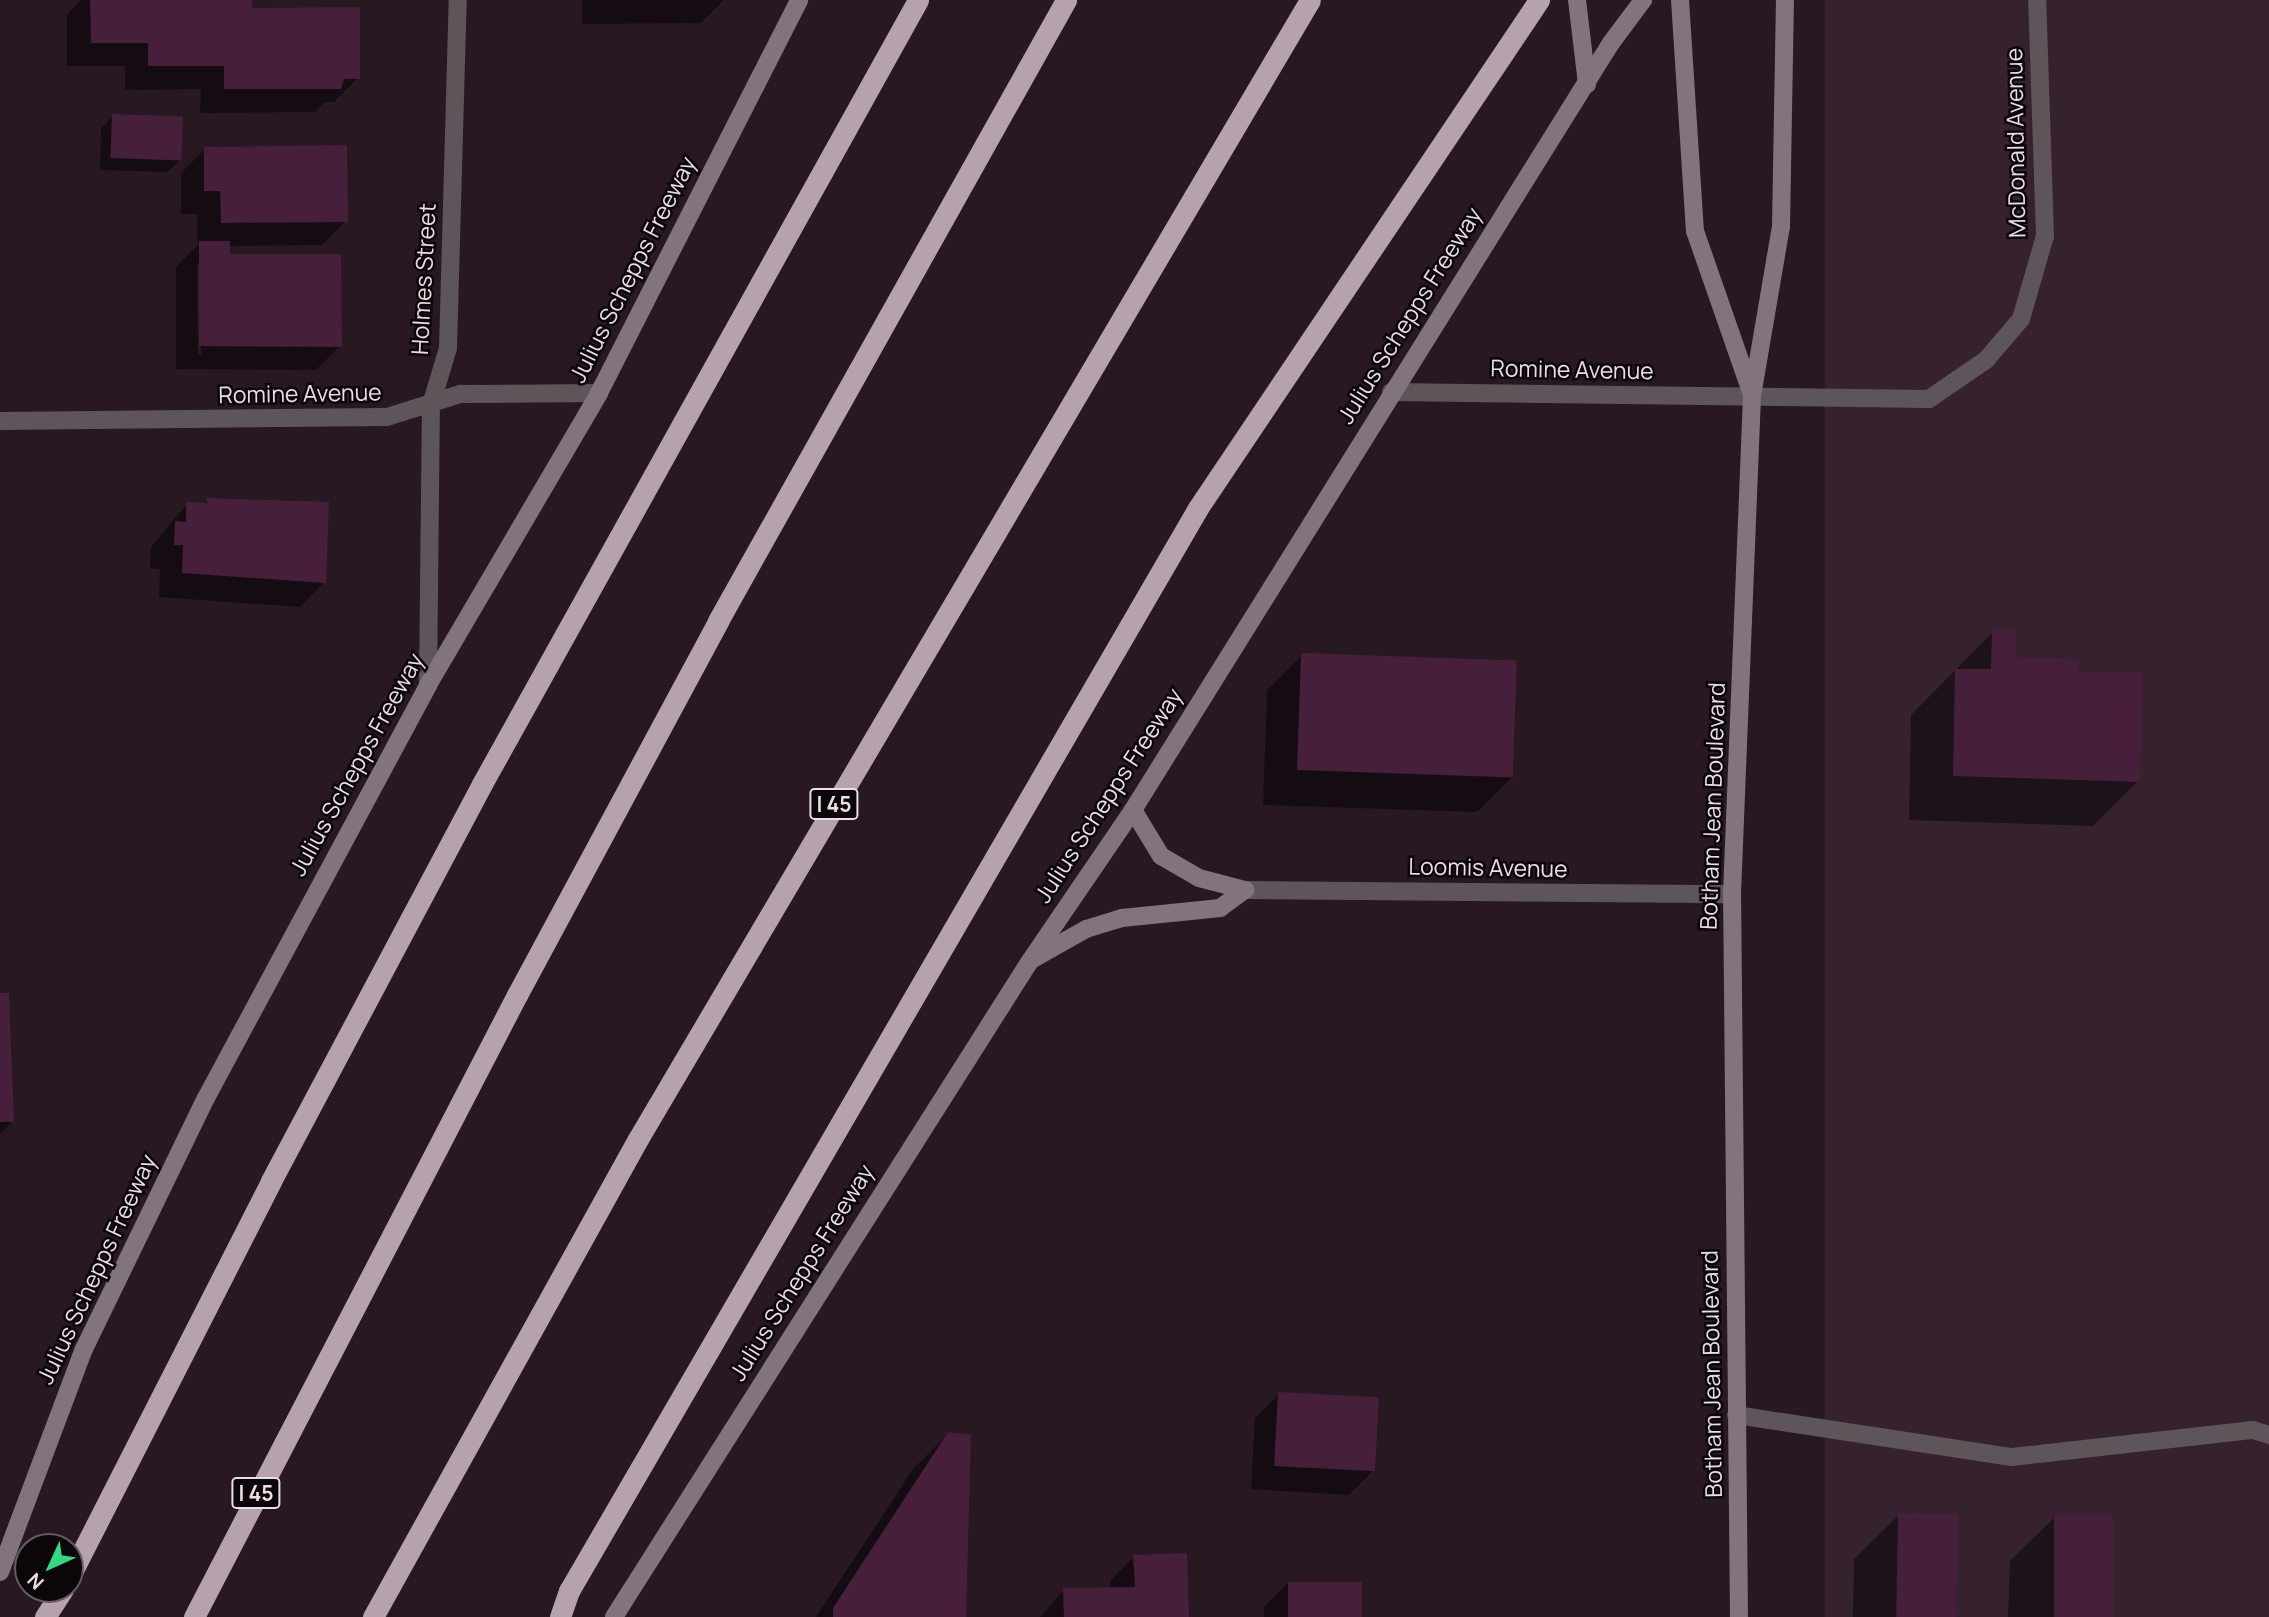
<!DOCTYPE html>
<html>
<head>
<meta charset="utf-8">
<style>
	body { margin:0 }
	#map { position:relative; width:2269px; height:1617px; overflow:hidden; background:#271822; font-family:Manrope,sans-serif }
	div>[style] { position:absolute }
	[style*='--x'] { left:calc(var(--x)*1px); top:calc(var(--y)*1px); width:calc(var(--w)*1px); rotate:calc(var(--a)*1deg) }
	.built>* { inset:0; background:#36222f; transform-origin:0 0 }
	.shadow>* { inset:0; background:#0007 }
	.building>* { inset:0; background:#461f3b; transform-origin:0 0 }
	.service>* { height:18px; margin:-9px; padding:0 9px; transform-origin:9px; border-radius:9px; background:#5d555a }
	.minor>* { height:18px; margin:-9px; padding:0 9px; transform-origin:9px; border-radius:9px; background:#5d555a }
	.secondary>* { height:18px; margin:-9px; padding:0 9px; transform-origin:9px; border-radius:9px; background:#81747c }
	.motorway>* { height:21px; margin:-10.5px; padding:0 10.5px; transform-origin:10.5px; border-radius:10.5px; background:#b6a2af }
	span { translate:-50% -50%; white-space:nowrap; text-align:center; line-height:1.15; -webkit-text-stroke:5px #0c060a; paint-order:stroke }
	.shield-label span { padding:2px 5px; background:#0c060a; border:2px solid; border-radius:5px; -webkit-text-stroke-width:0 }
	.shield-label { font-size:21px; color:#e8dee4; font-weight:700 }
	.street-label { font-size:23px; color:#e8dee4 }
	.north { position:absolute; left:14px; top:1533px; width:70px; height:70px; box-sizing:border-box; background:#0c060a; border:2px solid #645c61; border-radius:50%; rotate:225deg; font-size:19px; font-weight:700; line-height:28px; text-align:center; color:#e8dee4 }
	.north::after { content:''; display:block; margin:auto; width:24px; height:32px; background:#32d882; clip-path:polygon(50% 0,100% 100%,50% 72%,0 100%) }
</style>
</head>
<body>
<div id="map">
	<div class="built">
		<div style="left:1825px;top:0;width:444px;height:1617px"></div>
	</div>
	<div class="shadow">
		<div style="clip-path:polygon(81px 0,251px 0,251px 9px,358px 78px,334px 102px,325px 102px,315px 112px,200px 113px,201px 89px,125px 90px,125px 66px,67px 66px,67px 15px)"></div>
		<div style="clip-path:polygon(582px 0,724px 0,701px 23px,582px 24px)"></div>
		<div style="clip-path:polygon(113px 116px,180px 160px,168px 172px,100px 170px,101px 128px)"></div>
		<div style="clip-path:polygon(evenodd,205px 149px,346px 221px,322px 245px,228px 246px,228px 256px,340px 346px,316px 370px,176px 369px,176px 267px,198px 245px,197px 214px,181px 214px,181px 173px,205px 149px,197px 264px,201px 264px,201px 355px,198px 355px,197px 264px)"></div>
		<div style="clip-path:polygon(207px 499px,324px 583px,300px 607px,159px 597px,160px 569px,150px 568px,151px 547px,187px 504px,202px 505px)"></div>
		<div style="clip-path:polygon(1993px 632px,2014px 659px,2077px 673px,2138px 781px,2093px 826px,1909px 820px,1911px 715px)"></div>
		<div style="clip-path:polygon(1302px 655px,1512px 777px,1477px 812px,1263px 805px,1267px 690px)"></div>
		<div style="clip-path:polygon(0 995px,13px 1121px,0 1134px)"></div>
		<div style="clip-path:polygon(1279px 1394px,1373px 1471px,1349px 1495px,1251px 1489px,1255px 1418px)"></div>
		<div style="clip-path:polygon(948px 1434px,964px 1617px,816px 1617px,913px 1469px)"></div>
		<div style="clip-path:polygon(1899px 1515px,1954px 1617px,1853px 1617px,1854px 1559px)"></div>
		<div style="clip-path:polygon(2055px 1517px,2110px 1617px,2008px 1617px,2010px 1561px)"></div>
		<div style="clip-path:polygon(1134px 1557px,1187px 1617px,1040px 1617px,1064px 1590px,1110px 1589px,1110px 1581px)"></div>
		<div style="clip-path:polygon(1288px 1583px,1360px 1617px,1264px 1617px,1264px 1607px)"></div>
	</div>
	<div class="building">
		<div style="clip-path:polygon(90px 0,252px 0,252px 8px,360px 7px,360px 79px,344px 79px,341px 89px,224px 89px,224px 66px,148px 66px,148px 43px,91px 43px)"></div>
		<div style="left:112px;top:114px;width:71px;height:44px;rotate:2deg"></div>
		<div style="clip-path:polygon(347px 145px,348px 222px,221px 223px,220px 191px,204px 191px,204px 147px)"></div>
		<div style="clip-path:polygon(199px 241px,230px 241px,230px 254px,341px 254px,342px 347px,199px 346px)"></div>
		<div style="clip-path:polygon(206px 498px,329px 502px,326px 583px,182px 573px,183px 545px,174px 545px,175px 521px,186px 522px,186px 502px,207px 503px)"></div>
		<div style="clip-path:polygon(1992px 631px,2016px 631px,2016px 657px,2079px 659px,2079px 671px,2143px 673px,2140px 782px,1953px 776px,1955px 669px,1991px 669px)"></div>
		<div style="left:1301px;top:653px;width:216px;height:117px;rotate:2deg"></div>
		<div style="clip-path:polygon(0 993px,9px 993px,14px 1122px,0 1122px)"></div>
		<div style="left:1278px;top:1392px;width:101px;height:74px;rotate:3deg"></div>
		<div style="clip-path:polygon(948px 1432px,971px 1435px,966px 1617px,833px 1617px,833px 1608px)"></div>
		<div style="left:1898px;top:1513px;width:60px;height:104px;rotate:1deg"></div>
		<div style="left:2054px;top:1515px;width:59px;height:102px"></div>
		<div style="clip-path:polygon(1187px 1553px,1189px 1617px,1064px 1617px,1063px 1588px,1135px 1587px,1133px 1555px)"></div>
		<div style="left:1288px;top:1582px;width:74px;height:35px"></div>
	</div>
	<div class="service">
		<div style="--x:1736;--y:1415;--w:279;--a:8.7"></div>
		<div style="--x:2012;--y:1457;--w:243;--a:-6.4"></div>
		<div style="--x:2253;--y:1430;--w:17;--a:17"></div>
	</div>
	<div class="minor">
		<div style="--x:1391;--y:392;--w:538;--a:0.75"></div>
		<div style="--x:1929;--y:399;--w:69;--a:-34.4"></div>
		<div style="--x:1986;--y:360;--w:54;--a:-49.5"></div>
		<div style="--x:2021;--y:319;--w:86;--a:-73.9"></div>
		<div style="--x:2045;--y:236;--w:236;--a:-91.9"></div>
		<div style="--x:0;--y:421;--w:387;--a:-0.6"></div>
		<div style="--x:387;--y:417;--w:77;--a:-17.5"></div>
		<div style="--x:460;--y:394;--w:139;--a:-0.4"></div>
		<div style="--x:428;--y:685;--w:280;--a:-89.4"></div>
		<div style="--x:431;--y:405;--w:59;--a:-73.4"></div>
		<div style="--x:448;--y:348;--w:348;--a:-88.4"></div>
		<div style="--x:1245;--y:890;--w:487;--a:0.5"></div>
	</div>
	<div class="secondary">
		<div style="--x:1577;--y:0;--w:85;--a:83.2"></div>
		<div style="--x:1680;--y:0;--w:231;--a:86.3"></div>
		<div style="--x:1695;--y:231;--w:170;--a:70.8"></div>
		<div style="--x:1133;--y:810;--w:54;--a:58.7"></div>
		<div style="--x:1161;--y:856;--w:44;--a:30.1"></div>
		<div style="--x:1199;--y:878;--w:48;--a:14.6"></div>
		<div style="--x:1033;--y:959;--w:61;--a:-29.5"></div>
		<div style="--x:1086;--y:929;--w:38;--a:-17"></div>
		<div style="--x:1122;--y:918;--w:99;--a:-5.8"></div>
		<div style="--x:1220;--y:908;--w:31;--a:-36"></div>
		<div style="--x:0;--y:1572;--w:238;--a:-69.4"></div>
		<div style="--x:84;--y:1349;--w:279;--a:-64.1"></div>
		<div style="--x:206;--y:1098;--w:469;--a:-61.7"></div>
		<div style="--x:428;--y:685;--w:338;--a:-59.6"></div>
		<div style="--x:599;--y:393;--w:441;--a:-63"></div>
		<div style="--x:614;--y:1617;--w:777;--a:-57.62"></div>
		<div style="--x:1030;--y:961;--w:183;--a:-55.7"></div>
		<div style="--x:1133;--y:810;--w:904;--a:-58.07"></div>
		<div style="--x:1611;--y:43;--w:54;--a:-53.3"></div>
		<div style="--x:1739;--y:1617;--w:723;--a:-90.55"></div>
		<div style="--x:1732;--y:894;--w:498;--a:-87.7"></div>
		<div style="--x:1752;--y:396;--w:171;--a:-80.3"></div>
		<div style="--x:1781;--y:227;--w:227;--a:-89"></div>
	</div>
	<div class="motorway">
		<div style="--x:70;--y:1576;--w:443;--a:-63"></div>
		<div style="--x:271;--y:1181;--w:450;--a:-62"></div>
		<div style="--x:482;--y:784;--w:897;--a:-60.92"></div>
		<div style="--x:45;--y:1617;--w:33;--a:-57"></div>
		<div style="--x:194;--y:1617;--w:701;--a:-62.56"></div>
		<div style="--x:517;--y:995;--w:425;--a:-61.7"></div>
		<div style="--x:718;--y:621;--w:712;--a:-60.73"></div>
		<div style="--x:373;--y:1617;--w:547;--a:-61"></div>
		<div style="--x:638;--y:1139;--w:1322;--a:-59.46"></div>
		<div style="--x:560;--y:1617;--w:28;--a:-71"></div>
		<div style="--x:569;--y:1591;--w:1252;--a:-59.85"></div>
		<div style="--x:1198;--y:508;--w:612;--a:-56.13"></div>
	</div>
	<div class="shield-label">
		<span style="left:834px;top:804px">I 45</span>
		<span style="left:256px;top:1493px">I 45</span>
	</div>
	<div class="street-label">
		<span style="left:2015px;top:143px;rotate:-91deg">McDonald Avenue</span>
		<span style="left:632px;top:269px;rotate:-63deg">Julius Schepps Freeway</span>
		<span style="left:423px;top:279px;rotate:-87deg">Holmes Street</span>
		<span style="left:1409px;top:315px;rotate:-58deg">Julius Schepps Freeway</span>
		<span style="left:1572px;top:369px;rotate:1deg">Romine Avenue</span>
		<span style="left:300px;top:393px;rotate:-1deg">Romine Avenue</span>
		<span style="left:356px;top:764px;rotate:-61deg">Julius Schepps Freeway</span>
		<span style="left:1108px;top:795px;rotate:-57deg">Julius Schepps Freeway</span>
		<span style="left:1712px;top:806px;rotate:-88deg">Botham Jean Boulevard</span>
		<span style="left:1488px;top:867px;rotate:1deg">Loomis Avenue</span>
		<span style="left:96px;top:1269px;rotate:-65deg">Julius Schepps Freeway</span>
		<span style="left:801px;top:1272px;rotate:-58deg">Julius Schepps Freeway</span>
		<span style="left:1711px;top:1374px;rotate:-91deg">Botham Jean Boulevard</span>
	</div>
	<div class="north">N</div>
</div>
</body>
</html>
